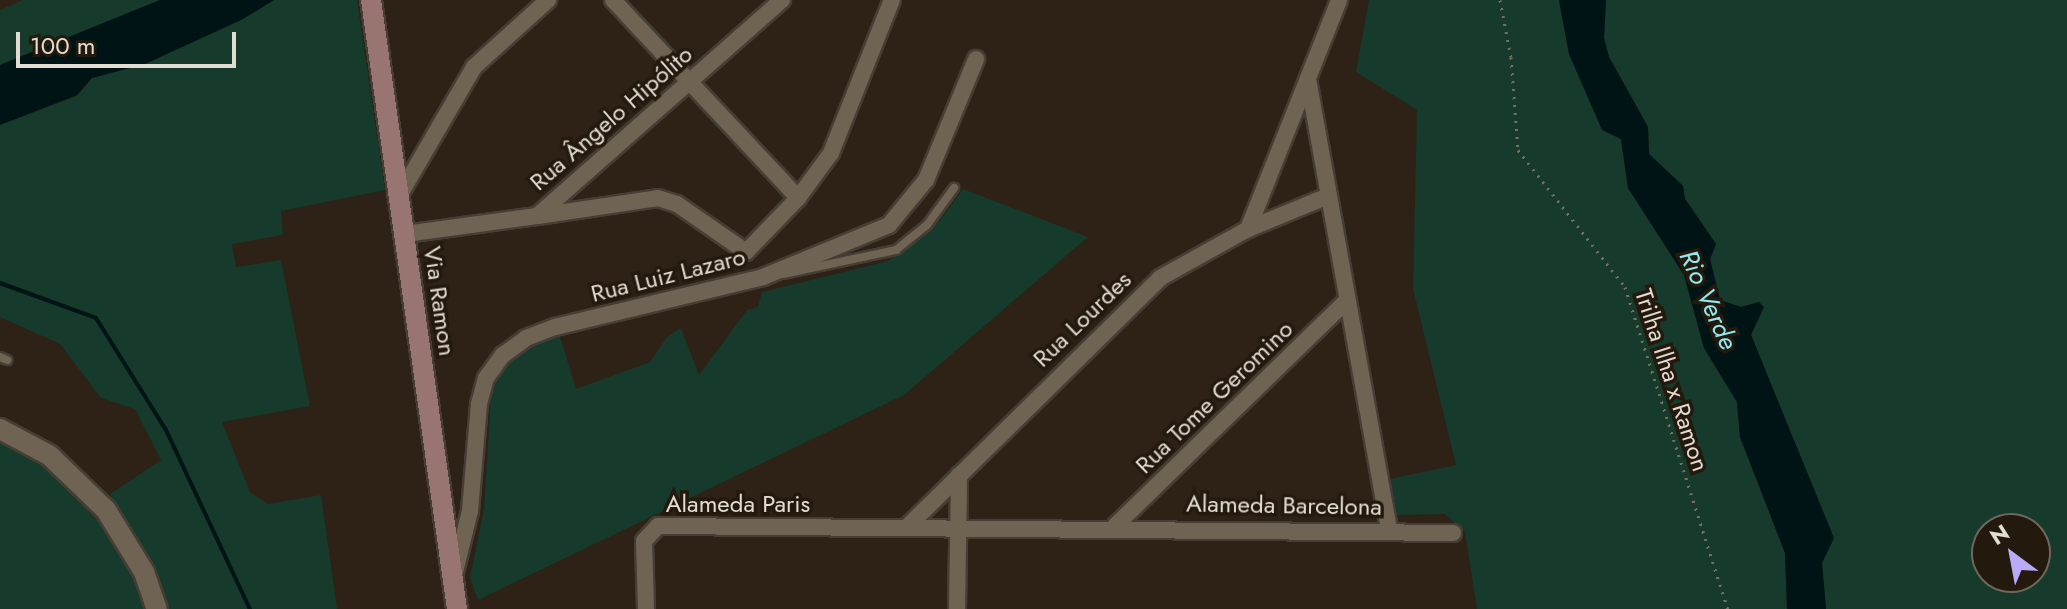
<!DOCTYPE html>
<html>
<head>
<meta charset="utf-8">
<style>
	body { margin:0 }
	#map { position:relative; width:2067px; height:609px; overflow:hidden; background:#2d2215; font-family:Jost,sans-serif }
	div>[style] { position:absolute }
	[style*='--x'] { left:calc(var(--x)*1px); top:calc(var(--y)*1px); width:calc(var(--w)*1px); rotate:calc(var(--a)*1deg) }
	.green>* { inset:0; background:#163a2b }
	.water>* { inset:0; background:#001315 }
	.stream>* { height:4px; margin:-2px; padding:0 2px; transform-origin:2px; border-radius:2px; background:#001315 }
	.path>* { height:3px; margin-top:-1.5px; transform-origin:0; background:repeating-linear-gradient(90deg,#786f63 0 2px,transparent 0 8px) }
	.roads { filter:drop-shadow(2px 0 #463e34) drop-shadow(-2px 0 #463e34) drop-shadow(0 2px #463e34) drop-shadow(0 -2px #463e34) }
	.service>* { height:8px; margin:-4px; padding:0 4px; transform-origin:4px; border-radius:4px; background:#6f6354 }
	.minor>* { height:16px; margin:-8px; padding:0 8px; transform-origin:8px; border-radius:8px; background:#6f6354 }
	.tertiary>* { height:20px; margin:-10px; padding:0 10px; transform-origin:10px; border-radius:10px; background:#6f6354 }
	.secondary>* { height:20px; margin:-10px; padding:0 10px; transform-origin:10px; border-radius:10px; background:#987570 }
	span { translate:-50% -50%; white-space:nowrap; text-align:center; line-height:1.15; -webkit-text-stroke:7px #23190c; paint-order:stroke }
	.street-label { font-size:24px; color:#e3dcd3 }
	.water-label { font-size:26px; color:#92eaf0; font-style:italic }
	.north { position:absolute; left:1971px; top:513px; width:80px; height:80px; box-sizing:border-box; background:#23190c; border:2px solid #70675c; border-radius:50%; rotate:328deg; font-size:22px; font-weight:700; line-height:32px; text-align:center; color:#e3dcd3 }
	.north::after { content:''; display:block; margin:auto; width:28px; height:36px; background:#b9abf7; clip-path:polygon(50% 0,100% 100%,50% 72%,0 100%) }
	.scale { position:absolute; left:16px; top:32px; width:220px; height:36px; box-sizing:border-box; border:4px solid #e3dcd3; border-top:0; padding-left:10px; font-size:24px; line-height:28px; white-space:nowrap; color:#e3dcd3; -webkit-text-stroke:6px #23190c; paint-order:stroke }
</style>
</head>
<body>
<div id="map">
	<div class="green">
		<div style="clip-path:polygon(23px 0,160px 0,0 65px,0 10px)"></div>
		<div style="clip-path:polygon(274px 0,357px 0,385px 190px,281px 211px,283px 235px,232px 244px,236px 267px,281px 260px,310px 406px,222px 422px,250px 492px,268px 504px,321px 495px,337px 609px,164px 609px,115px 513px,110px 494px,161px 460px,135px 409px,101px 398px,60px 344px,0 317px,0 125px,77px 96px,92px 78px,145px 64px,243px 19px)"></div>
		<div style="clip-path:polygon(1369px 0,1559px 0,1569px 54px,1621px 139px,1628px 188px,1684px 275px,1704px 348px,1737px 402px,1740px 437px,1785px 553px,1787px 609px,1477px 609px,1465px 532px,1445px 514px,1397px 515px,1390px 479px,1456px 465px,1413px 289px,1417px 110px,1356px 72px)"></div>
		<div style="clip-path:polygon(evenodd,1606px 0,2067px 0,2067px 609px,1826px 609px,1822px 563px,1833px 538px,1751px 335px,1759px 302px,1741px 307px,1720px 300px,1710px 259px,1716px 244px,1685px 199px,1683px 186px,1649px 154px,1648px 127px,1609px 57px,1604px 38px,1606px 0,1987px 529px,2035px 529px,2035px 577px,1987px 577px,1987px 529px)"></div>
		<div style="clip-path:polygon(963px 189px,1088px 237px,904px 395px,478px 600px,470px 578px,484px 508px,491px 396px,500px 373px,515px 353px,559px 333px,576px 389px,650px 362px,667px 337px,681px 328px,699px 375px,747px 310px,758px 307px,762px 292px,888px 261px,936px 225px)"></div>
		<div style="clip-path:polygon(0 435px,46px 461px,103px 515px,152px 609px,0 609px)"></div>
	</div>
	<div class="water">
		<div style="clip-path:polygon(160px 0,274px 0,243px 19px,145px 64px,92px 78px,77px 95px,0 125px,0 65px)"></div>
		<div style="clip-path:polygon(1559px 0,1606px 0,1604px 38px,1609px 57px,1648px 127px,1649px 154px,1683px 186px,1685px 199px,1716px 244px,1710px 259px,1720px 300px,1741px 307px,1759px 302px,1764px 307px,1751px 335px,1834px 538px,1822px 563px,1826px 609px,1787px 609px,1785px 553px,1740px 437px,1737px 402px,1704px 348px,1684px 275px,1628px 188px,1621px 139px,1602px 130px,1569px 54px)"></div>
	</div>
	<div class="stream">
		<div style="--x:0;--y:283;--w:102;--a:20"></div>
		<div style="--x:96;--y:318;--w:132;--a:58"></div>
		<div style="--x:166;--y:430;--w:198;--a:64.9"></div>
	</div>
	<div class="path">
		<div style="--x:1500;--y:0;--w:58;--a:79.1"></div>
		<div style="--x:1511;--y:57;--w:93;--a:85.7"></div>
		<div style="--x:1518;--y:150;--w:174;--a:52"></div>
		<div style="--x:1625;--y:287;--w:338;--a:72.3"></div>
	</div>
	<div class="roads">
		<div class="service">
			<div style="--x:783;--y:274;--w:116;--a:-12"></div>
			<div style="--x:896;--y:250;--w:40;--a:-39"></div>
			<div style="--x:927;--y:225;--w:46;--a:-53.9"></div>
			<div style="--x:0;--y:357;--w:8;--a:23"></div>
		</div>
		<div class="minor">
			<div style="--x:613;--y:0;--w:271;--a:46.9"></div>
			<div style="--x:1308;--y:79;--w:459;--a:79.8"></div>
			<div style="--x:399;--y:196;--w:149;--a:-59.8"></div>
			<div style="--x:474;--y:67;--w:100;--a:-42.2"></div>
			<div style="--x:538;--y:216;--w:121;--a:-8.5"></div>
			<div style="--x:658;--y:198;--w:20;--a:18"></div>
			<div style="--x:677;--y:204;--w:84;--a:34.8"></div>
			<div style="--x:1248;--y:229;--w:246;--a:-68.3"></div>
			<div style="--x:405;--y:234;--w:133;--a:-7.8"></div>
			<div style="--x:537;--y:216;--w:327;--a:-41.4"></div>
			<div style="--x:746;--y:252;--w:75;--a:-46.1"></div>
			<div style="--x:798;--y:198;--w:56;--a:-53.7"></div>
			<div style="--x:831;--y:153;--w:165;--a:-68.3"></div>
			<div style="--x:1115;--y:526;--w:322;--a:-44.2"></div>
			<div style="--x:906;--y:528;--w:356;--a:-44.5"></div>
			<div style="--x:1160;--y:278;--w:101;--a:-29.1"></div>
			<div style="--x:1248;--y:229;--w:87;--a:-22.4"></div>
			<div style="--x:454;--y:576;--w:67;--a:-76.2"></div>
			<div style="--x:470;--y:511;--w:107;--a:-85.2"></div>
			<div style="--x:479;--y:404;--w:27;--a:-75"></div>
			<div style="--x:486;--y:378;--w:29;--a:-54"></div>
			<div style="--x:503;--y:355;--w:29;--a:-36"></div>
			<div style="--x:526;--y:338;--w:31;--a:-21"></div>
			<div style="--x:555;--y:327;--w:214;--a:-13.5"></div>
			<div style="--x:763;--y:277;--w:136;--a:-22.4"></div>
			<div style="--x:889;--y:225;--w:58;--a:-50.6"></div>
			<div style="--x:926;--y:180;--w:131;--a:-67.5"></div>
			<div style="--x:646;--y:609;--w:68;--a:-91.7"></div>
			<div style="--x:644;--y:541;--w:21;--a:-47"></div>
			<div style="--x:658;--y:526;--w:795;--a:0.5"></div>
			<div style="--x:957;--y:609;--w:134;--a:-89.1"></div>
		</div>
		<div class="tertiary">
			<div style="--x:0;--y:429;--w:55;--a:28"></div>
			<div style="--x:49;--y:455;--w:79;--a:44"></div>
			<div style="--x:106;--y:510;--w:73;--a:58.5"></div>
			<div style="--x:144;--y:572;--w:39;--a:71"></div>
		</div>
		<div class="secondary">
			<div style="--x:371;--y:0;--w:615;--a:81.96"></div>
		</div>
	</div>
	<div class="street-label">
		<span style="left:611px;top:118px;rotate:-41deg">Rua Ângelo Hipólito</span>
		<span style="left:668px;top:275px;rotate:-14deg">Rua Luiz Lazaro</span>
		<span style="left:440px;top:301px;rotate:82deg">Via Ramon</span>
		<span style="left:1082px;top:319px;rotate:-44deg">Rua Lourdes</span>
		<span style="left:1672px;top:380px;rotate:72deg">Trilha Ilha x Ramon</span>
		<span style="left:1214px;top:397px;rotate:-44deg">Rua Tome Geromino</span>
		<span style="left:738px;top:504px">Alameda Paris</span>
		<span style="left:1284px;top:505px;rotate:1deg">Alameda Barcelona</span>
	</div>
	<div class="water-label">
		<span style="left:1708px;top:300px;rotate:66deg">Rio Verde</span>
	</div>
	<div class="north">N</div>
	<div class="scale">100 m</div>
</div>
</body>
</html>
